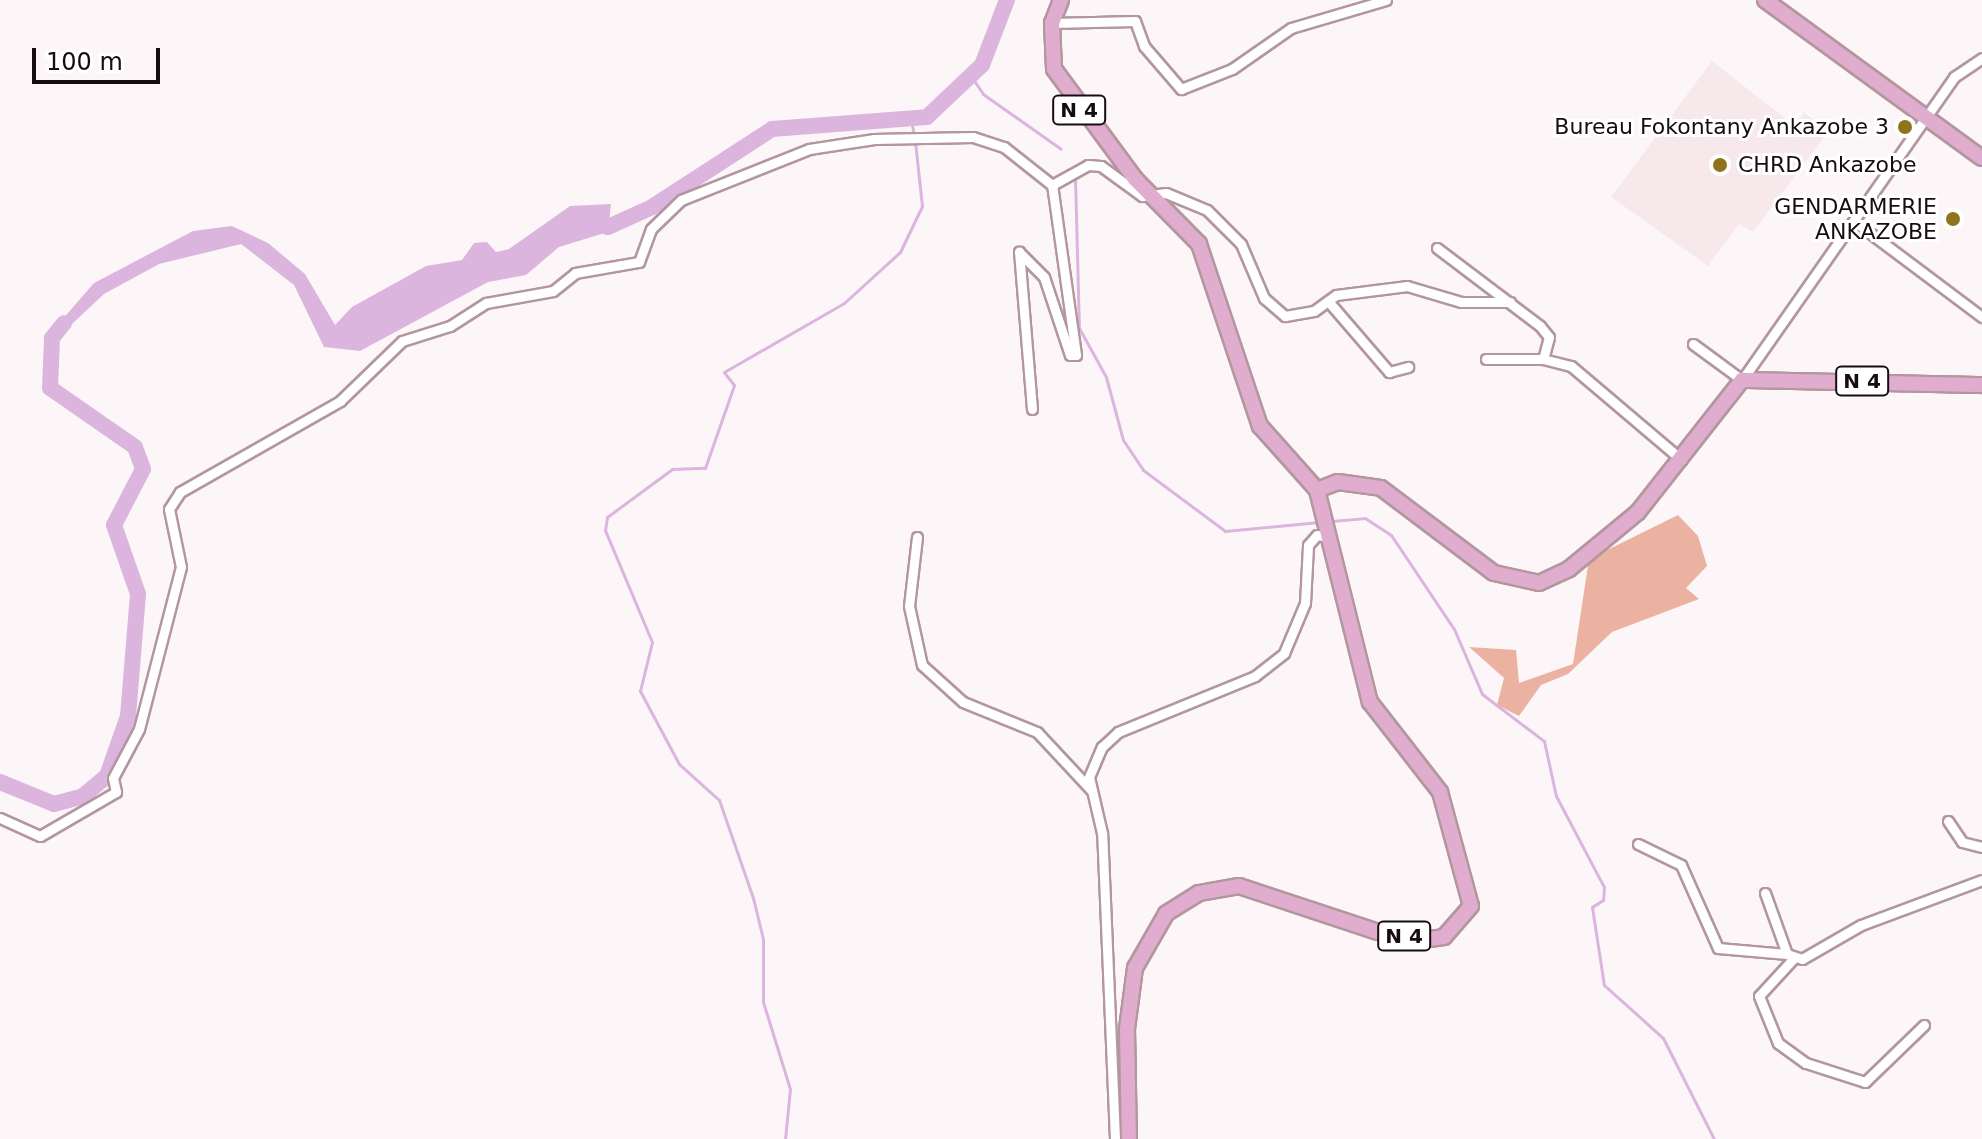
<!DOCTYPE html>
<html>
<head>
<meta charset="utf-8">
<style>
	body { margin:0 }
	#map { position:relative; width:1982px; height:1139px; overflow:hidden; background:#fdf6f8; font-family:"DejaVu Sans",sans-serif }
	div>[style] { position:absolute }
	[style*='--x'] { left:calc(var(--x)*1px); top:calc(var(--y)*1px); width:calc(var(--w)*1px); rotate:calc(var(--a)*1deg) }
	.built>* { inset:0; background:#f7e8ec }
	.forest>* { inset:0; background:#ebb2a2 }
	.water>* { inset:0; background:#dbb5de }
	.stream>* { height:3px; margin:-1.5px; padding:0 1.5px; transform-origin:1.5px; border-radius:1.5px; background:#dbb5de }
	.river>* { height:16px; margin:-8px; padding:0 8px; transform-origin:8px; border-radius:8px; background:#dbb5de }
	.roads { filter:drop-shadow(2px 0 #b3969e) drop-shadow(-2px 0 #b3969e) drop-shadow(0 2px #b3969e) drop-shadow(0 -2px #b3969e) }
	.minor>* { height:9px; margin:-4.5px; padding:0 4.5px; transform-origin:4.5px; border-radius:4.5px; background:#fff }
	.primary>* { height:14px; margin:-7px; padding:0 7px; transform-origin:7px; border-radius:7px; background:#e0adce }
	.dots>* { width:22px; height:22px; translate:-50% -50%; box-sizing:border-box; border:4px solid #fff; border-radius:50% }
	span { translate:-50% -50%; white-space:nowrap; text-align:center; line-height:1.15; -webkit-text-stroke:6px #fff; paint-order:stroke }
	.shield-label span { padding:2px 6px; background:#fff; border:2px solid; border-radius:6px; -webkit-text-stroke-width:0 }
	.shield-label { font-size:20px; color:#170c0f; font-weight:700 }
	.poi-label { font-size:22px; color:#170c0f }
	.right { translate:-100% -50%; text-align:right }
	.left { translate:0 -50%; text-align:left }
	.scale { position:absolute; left:32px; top:48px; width:128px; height:36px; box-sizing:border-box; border:4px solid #170c0f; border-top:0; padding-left:10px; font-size:24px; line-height:28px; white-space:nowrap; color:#170c0f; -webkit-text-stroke:6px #fff; paint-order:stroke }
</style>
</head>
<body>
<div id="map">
	<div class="built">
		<div style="clip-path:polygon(1712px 61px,1795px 126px,1804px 112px,1828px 132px,1753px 232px,1739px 224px,1708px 266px,1611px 197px)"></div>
	</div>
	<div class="forest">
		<div style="clip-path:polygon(1678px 515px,1698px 536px,1707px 566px,1686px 588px,1699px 599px,1612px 632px,1568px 674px,1541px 685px,1519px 716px,1497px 705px,1504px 678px,1469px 647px,1516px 650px,1519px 683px,1573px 664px,1589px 559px)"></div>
	</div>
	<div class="water">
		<div style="clip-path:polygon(611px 204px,608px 232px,559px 247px,526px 275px,488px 282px,360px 351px,324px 347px,294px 285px,241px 244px,159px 264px,104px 294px,56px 339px,47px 337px,94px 283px,193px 231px,232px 226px,268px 243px,305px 274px,335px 325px,352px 307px,426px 266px,462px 260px,474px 243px,487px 242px,496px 252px,509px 249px,570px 206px)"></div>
	</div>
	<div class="stream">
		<div style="--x:971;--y:76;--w:22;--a:56"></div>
		<div style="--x:983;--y:94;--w:95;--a:35.2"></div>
		<div style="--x:911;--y:120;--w:15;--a:79"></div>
		<div style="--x:1075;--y:177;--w:151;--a:88.5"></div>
		<div style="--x:1079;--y:328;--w:56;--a:61.1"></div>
		<div style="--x:1106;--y:377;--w:65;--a:74.9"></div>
		<div style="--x:1123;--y:440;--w:36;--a:56"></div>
		<div style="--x:1143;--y:470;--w:102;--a:36.6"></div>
		<div style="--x:1225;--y:531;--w:95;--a:-5.4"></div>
		<div style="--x:1332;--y:521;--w:33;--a:-5"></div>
		<div style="--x:1365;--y:518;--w:31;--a:33"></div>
		<div style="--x:1391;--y:535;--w:113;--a:56.2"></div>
		<div style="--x:1454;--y:629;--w:71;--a:66.7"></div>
		<div style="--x:1482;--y:694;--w:78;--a:37.2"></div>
		<div style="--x:1544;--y:741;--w:56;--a:77.7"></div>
		<div style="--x:1556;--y:796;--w:103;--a:62.2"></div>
		<div style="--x:1604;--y:887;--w:13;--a:94"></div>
		<div style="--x:1603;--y:900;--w:13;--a:148"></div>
		<div style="--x:1592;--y:907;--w:79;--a:81.3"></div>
		<div style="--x:1604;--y:985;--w:79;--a:41.9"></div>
		<div style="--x:1663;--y:1038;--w:113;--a:63.2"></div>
		<div style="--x:785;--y:1139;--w:50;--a:-84.3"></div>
		<div style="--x:790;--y:1089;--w:91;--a:-107.2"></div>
		<div style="--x:763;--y:1002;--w:63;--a:-90"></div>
		<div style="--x:763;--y:939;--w:42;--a:-103.7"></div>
		<div style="--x:753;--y:898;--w:104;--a:-109.1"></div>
		<div style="--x:719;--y:800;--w:54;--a:-138"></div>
		<div style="--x:679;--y:764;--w:83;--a:-118.1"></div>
		<div style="--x:640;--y:691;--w:50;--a:-76.2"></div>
		<div style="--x:652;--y:642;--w:121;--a:-112.8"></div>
		<div style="--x:605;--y:530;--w:13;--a:-81"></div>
		<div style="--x:607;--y:517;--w:81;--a:-36.4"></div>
		<div style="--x:672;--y:469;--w:33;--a:-2"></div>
		<div style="--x:705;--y:468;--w:88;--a:-70.7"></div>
		<div style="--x:734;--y:385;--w:16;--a:-128"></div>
		<div style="--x:724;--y:372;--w:138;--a:-29.9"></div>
		<div style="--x:844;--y:303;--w:76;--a:-42.3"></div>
		<div style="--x:900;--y:252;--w:51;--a:-64.4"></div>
		<div style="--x:922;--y:206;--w:64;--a:-96.2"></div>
	</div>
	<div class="river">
		<div style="--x:590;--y:221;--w:19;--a:18"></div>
		<div style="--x:608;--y:227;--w:48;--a:-24.4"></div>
		<div style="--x:652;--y:207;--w:143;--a:-33"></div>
		<div style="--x:772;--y:129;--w:155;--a:-4.4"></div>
		<div style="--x:927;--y:117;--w:76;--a:-43.4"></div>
		<div style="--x:982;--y:65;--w:70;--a:-69"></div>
		<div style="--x:0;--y:782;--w:58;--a:22.2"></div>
		<div style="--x:54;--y:804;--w:30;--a:-15"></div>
		<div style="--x:83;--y:796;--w:31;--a:-40"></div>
		<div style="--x:107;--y:776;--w:64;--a:-70.7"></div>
		<div style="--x:128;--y:716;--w:122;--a:-85.3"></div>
		<div style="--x:138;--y:594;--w:73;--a:-109.2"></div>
		<div style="--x:114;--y:525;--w:63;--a:-62.6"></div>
		<div style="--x:143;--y:469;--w:23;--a:-110"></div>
		<div style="--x:135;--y:447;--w:103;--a:-145.2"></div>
		<div style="--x:50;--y:388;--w:50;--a:-87.7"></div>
		<div style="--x:52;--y:338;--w:19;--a:-51"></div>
	</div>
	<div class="roads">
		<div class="minor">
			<div style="--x:1052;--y:23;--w:83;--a:-1.4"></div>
			<div style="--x:1135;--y:21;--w:27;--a:70"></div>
			<div style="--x:1144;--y:46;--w:57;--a:49.3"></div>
			<div style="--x:1181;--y:89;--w:55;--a:-21.4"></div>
			<div style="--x:1232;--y:69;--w:72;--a:-34.8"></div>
			<div style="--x:1291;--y:28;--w:99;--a:-16.4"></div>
			<div style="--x:1854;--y:221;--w:160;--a:36.9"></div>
			<div style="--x:1437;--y:248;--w:129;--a:37.1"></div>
			<div style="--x:1540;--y:326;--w:14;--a:51"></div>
			<div style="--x:1549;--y:337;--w:23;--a:105"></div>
			<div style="--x:1543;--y:359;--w:29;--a:14"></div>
			<div style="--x:1571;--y:366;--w:145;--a:40.3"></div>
			<div style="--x:1328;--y:301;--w:94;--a:49.3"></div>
			<div style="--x:1389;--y:372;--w:20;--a:-15"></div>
			<div style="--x:1693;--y:344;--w:61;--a:36.3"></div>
			<div style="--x:1742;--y:380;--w:370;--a:-55"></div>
			<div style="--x:1954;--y:77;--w:34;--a:-34"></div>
			<div style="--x:1486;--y:359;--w:57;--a:0"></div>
			<div style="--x:1032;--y:409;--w:158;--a:-94.7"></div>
			<div style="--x:1019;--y:252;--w:35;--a:45"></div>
			<div style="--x:1044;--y:277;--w:82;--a:71.6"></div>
			<div style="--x:1070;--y:355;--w:6;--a:0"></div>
			<div style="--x:1076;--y:355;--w:172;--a:-98"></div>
			<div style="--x:1052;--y:185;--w:41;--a:-29.1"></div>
			<div style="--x:1088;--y:165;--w:13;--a:4"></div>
			<div style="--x:1101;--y:166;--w:51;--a:36.2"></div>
			<div style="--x:1142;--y:196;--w:24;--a:-7"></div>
			<div style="--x:1166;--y:193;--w:44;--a:22.5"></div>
			<div style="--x:1207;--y:210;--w:48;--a:45"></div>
			<div style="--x:1241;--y:244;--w:59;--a:66.9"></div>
			<div style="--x:1264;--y:298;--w:28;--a:41"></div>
			<div style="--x:1285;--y:316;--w:29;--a:-10"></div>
			<div style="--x:1314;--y:311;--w:27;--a:-36"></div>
			<div style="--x:1336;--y:295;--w:72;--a:-7.2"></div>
			<div style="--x:1407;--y:286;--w:56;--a:16.5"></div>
			<div style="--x:1461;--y:302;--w:49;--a:0"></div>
			<div style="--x:917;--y:537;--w:69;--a:96.6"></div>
			<div style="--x:909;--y:606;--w:60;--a:77.6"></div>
			<div style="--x:922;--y:665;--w:55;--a:42.1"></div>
			<div style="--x:963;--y:702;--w:80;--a:22.1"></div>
			<div style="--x:1037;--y:732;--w:79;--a:47"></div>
			<div style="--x:0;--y:818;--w:44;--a:24.2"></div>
			<div style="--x:40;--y:836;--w:88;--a:-30.1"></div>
			<div style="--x:116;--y:792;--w:14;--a:-102"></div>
			<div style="--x:113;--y:778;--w:55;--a:-62"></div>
			<div style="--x:139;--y:729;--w:167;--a:-75.5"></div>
			<div style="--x:181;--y:567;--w:59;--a:-101.7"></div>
			<div style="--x:169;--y:509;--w:20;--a:-57"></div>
			<div style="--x:180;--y:492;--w:184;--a:-29.6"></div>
			<div style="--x:340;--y:401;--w:86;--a:-44.1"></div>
			<div style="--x:402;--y:341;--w:50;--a:-17.4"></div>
			<div style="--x:450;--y:326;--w:43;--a:-32.6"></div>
			<div style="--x:486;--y:303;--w:68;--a:-10.2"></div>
			<div style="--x:553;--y:291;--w:28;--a:-39"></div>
			<div style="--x:575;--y:273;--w:65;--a:-9.8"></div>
			<div style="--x:639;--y:262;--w:35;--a:-70"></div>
			<div style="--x:651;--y:229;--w:42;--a:-44"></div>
			<div style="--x:681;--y:200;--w:138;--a:-21.7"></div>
			<div style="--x:809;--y:149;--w:66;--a:-8.7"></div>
			<div style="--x:874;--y:139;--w:99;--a:-1.2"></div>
			<div style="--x:973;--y:137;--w:33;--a:18"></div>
			<div style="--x:1004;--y:147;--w:61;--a:38.4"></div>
			<div style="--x:1948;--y:821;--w:25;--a:56"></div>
			<div style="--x:1962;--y:842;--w:21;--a:14"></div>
			<div style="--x:1638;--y:844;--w:48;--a:26"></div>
			<div style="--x:1681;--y:865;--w:91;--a:66"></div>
			<div style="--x:1718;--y:948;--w:69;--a:5"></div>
			<div style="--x:1765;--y:893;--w:65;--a:70.2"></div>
			<div style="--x:1787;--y:954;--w:16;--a:18"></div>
			<div style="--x:1802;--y:959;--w:68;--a:-30"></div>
			<div style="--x:1861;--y:925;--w:129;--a:-20.4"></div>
			<div style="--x:1793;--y:959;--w:50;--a:132.6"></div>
			<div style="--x:1759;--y:996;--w:51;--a:68"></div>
			<div style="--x:1778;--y:1043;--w:34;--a:36"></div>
			<div style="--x:1806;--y:1063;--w:62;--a:17.9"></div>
			<div style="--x:1865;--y:1082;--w:82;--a:-44"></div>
			<div style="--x:1115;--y:1139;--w:306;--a:-92.4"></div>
			<div style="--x:1102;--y:833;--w:57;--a:-103.1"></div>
			<div style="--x:1089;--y:777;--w:33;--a:-67"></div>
			<div style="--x:1102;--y:747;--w:22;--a:-43"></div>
			<div style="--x:1118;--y:732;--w:148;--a:-22.2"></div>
			<div style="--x:1255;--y:676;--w:37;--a:-38"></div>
			<div style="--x:1284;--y:653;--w:54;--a:-67.2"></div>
			<div style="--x:1305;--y:603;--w:58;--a:-87"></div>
			<div style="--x:1308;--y:545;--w:13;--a:-48"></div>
			<div style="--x:1317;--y:535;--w:11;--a:10"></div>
		</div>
		<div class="primary">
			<div style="--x:1061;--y:0;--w:25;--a:111"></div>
			<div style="--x:1052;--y:23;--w:46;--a:87.5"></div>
			<div style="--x:1054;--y:69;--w:137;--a:53.6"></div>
			<div style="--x:1135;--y:179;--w:91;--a:45.4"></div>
			<div style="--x:1199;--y:244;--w:192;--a:71.5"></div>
			<div style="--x:1260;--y:426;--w:86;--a:48.3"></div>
			<div style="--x:1317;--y:490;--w:219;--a:76"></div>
			<div style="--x:1370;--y:702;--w:114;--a:52.1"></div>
			<div style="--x:1440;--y:792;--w:118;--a:74.8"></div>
			<div style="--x:1471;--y:906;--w:41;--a:131.1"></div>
			<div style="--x:1444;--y:937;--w:15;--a:172"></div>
			<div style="--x:1429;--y:939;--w:51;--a:-172.2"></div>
			<div style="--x:1378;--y:932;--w:146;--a:-161.7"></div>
			<div style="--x:1239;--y:886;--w:41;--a:170.1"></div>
			<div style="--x:1199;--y:893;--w:39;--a:148"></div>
			<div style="--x:1166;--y:914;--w:62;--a:119.9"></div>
			<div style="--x:1135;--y:968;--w:62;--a:97.5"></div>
			<div style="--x:1127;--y:1029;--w:110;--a:89"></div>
			<div style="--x:1765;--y:0;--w:268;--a:36.1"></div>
			<div style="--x:1317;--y:490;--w:22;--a:-21"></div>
			<div style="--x:1338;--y:482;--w:43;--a:7.9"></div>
			<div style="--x:1381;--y:488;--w:141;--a:37"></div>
			<div style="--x:1494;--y:573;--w:46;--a:12.5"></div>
			<div style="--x:1539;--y:583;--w:33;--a:-25"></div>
			<div style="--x:1569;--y:569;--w:89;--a:-39.6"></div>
			<div style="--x:1638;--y:512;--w:168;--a:-51.8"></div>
			<div style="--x:1742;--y:380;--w:240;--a:1.2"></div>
		</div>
	</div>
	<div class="dots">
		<div style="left:1905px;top:127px;background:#8f7419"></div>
		<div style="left:1720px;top:165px;background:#8f7419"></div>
		<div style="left:1953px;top:219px;background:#8f7419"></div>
	</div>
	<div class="shield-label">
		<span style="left:1079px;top:110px">N 4</span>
		<span style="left:1862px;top:381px">N 4</span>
		<span style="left:1404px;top:936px">N 4</span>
	</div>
	<div class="poi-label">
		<span class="right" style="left:1889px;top:127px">Bureau Fokontany Ankazobe 3</span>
		<span class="left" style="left:1738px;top:165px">CHRD Ankazobe</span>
		<span class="right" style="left:1937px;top:219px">GENDARMERIE<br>ANKAZOBE</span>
	</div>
	<div class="scale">100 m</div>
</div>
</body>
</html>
